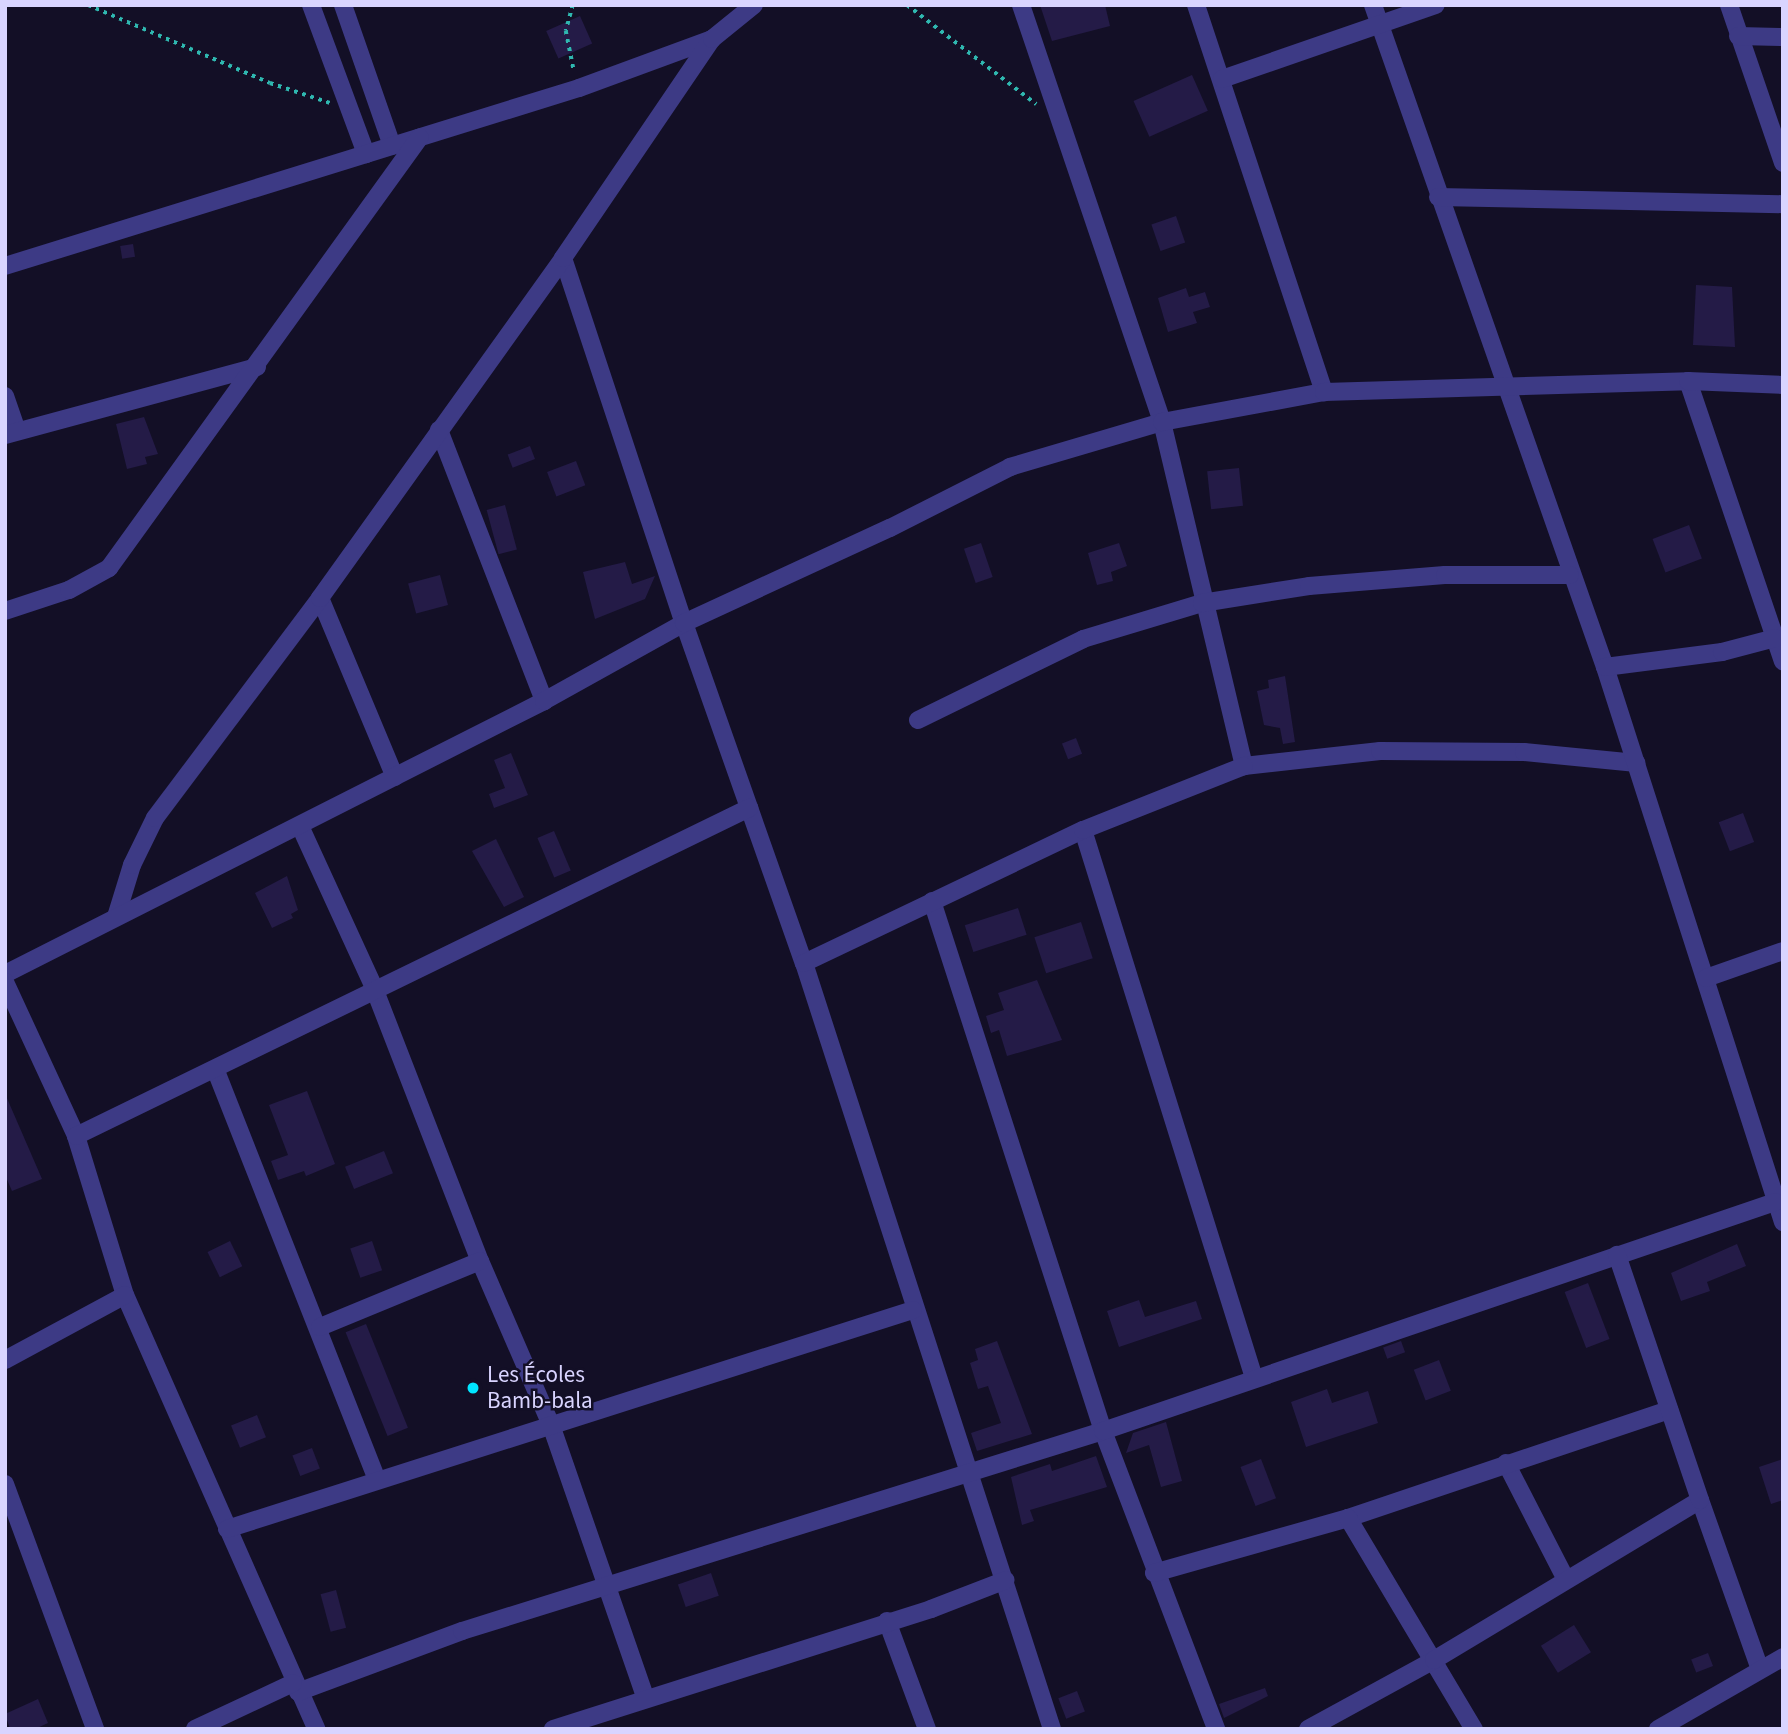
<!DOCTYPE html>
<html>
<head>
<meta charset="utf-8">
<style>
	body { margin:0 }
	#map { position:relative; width:1788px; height:1734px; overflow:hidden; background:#130f26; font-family:"Source Sans 3",sans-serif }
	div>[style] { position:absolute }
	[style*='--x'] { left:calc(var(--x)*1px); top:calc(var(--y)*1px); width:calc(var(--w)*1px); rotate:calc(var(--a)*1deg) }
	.building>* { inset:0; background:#241b47; transform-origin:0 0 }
	.path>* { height:3.5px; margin-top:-1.75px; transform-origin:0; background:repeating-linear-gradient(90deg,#2fb8b0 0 3.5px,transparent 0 8.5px) }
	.minor>* { height:18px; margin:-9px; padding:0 9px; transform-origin:9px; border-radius:9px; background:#3d3a85 }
	.dots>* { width:19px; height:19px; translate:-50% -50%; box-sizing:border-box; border:4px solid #130f26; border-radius:50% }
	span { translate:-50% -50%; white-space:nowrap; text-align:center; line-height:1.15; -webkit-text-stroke:5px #130f26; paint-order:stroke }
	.poi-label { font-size:23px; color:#d9d4ff }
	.left { translate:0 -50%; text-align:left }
	.frame { position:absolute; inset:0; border:7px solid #d9d4ff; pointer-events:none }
</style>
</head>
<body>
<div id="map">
	<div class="building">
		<div style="clip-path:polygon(1040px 5px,1105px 5px,1110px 26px,1052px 41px)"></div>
		<div style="left:580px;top:16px;width:30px;height:37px;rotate:66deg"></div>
		<div style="left:1192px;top:75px;width:39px;height:64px;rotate:66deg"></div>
		<div style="left:1176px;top:216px;width:28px;height:26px;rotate:71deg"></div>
		<div style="left:133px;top:244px;width:13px;height:13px;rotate:81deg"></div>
		<div style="clip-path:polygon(1696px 285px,1732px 287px,1735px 347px,1693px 345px)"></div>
		<div style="clip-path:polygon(1186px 288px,1189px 297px,1205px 292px,1210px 307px,1193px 312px,1197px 323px,1168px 332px,1158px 298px)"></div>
		<div style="clip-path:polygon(144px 417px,158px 454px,145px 457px,147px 464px,127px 469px,116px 424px)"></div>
		<div style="left:530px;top:446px;width:14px;height:24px;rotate:69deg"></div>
		<div style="left:576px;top:461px;width:26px;height:31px;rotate:69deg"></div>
		<div style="left:1239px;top:468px;width:38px;height:32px;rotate:84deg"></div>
		<div style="left:505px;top:505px;width:46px;height:19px;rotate:75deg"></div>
		<div style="left:1689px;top:525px;width:36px;height:39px;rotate:69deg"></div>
		<div style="left:981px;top:543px;width:36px;height:18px;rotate:71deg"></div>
		<div style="clip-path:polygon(1119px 543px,1127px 566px,1111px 572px,1113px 581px,1097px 585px,1088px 553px)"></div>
		<div style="clip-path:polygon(625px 562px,632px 584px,655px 576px,645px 599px,595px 619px,583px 572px)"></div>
		<div style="left:440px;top:575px;width:31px;height:33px;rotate:75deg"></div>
		<div style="clip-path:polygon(1285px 676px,1295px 742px,1283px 744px,1280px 728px,1264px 725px,1257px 691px,1269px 688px,1268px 680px)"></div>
		<div style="left:1076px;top:738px;width:17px;height:15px;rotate:69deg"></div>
		<div style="clip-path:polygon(511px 753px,528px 795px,494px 808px,489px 794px,505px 788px,494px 760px)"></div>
		<div style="left:1743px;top:813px;width:31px;height:26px;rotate:69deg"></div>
		<div style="left:554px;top:831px;width:43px;height:18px;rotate:67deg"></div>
		<div style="clip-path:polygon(496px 839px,524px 897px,504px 907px,472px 851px)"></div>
		<div style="clip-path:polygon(287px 876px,298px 910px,291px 914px,293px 918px,272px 928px,255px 893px)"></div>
		<div style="left:1018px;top:908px;width:28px;height:56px;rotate:72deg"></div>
		<div style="left:1081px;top:922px;width:38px;height:49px;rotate:72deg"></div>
		<div style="clip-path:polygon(1037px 980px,1062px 1040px,1007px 1056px,999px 1030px,991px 1033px,986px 1016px,1004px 1010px,998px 993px)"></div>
		<div style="clip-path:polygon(307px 1091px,335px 1164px,306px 1176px,304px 1171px,278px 1180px,271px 1161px,288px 1155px,269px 1105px)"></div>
		<div style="clip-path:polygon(6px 1096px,42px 1179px,12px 1191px,5px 1175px)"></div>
		<div style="left:384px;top:1151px;width:24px;height:42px;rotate:68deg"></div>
		<div style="left:230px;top:1241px;width:28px;height:25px;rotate:64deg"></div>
		<div style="left:372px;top:1241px;width:31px;height:23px;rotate:71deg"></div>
		<div style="clip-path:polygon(1737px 1244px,1746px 1266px,1707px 1282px,1710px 1291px,1681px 1301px,1671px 1273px)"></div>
		<div style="left:1588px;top:1283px;width:60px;height:25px;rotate:69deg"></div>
		<div style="clip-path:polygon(1139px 1300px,1145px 1317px,1196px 1301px,1202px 1319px,1119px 1347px,1107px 1311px)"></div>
		<div style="left:366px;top:1324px;width:112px;height:22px;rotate:68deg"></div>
		<div style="clip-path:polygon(997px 1341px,1032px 1434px,977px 1451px,971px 1433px,1001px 1423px,988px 1386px,978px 1389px,970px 1363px,978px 1360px,975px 1349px)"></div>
		<div style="left:1401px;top:1341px;width:12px;height:19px;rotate:70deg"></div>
		<div style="left:1439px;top:1360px;width:33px;height:27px;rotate:69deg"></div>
		<div style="clip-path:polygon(1327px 1389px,1332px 1403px,1368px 1391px,1378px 1423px,1306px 1447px,1291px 1402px)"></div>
		<div style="left:257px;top:1415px;width:24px;height:28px;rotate:68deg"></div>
		<div style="clip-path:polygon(1166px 1422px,1182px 1481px,1161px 1487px,1149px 1445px,1126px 1453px,1133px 1433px)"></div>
		<div style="left:312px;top:1448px;width:22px;height:21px;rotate:69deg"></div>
		<div style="clip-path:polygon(1096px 1456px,1107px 1487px,1030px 1510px,1034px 1521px,1022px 1525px,1011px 1477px,1050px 1464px,1052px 1471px)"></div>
		<div style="left:1261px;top:1459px;width:42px;height:22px;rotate:69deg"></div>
		<div style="clip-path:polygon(1783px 1459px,1783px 1500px,1771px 1504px,1759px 1467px)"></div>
		<div style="left:711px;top:1573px;width:24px;height:35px;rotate:71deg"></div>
		<div style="left:336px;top:1590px;width:39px;height:16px;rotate:75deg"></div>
		<div style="left:1574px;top:1625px;width:32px;height:39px;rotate:58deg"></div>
		<div style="left:1708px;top:1653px;width:14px;height:18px;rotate:69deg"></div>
		<div style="clip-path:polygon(1265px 1688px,1268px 1696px,1224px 1718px,1219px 1704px)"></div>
		<div style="left:1077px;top:1691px;width:22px;height:20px;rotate:69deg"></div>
		<div style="clip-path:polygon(38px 1699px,48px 1723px,35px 1729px,10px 1729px,5px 1714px)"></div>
	</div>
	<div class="path">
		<div style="--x:88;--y:5;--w:198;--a:23.2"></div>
		<div style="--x:270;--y:83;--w:63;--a:18.4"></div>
		<div style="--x:573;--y:5;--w:27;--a:105"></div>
		<div style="--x:566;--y:31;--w:41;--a:78.7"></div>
		<div style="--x:907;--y:5;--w:163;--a:37.5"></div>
	</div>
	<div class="minor">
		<div style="--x:311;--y:5;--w:159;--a:69.7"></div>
		<div style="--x:343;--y:5;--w:149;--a:70.8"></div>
		<div style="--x:1021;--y:5;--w:440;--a:71.3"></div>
		<div style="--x:1162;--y:422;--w:354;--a:76.6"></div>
		<div style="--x:1244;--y:766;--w:137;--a:-6.3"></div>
		<div style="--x:1380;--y:751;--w:144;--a:0.4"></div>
		<div style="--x:1524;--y:752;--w:113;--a:5.6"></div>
		<div style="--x:1196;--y:5;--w:408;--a:71.7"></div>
		<div style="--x:1373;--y:5;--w:701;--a:70.69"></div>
		<div style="--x:1605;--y:667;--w:583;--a:72.22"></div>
		<div style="--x:1729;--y:5;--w:167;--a:71.1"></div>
		<div style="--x:1738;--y:36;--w:45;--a:1.3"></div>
		<div style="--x:1222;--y:79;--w:226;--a:-19.1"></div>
		<div style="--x:1438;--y:197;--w:345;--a:1.2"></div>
		<div style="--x:563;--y:258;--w:385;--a:71.7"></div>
		<div style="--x:684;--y:623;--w:361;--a:70.6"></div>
		<div style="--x:804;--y:963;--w:805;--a:72.06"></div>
		<div style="--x:5;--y:266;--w:601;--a:-17.23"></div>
		<div style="--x:579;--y:88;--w:142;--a:-20.2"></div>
		<div style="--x:1688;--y:381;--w:296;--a:71.3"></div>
		<div style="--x:5;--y:396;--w:37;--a:71"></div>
		<div style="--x:439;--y:430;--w:291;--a:68.8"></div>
		<div style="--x:5;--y:435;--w:261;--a:-15.1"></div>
		<div style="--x:320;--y:598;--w:194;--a:67.3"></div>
		<div style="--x:5;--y:611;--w:67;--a:-18.2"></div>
		<div style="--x:69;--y:590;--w:46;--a:-28.8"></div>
		<div style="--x:109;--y:568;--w:531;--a:-54.19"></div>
		<div style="--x:1605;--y:667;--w:118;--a:-7.3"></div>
		<div style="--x:1722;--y:652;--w:55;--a:-14.8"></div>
		<div style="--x:918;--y:720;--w:184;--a:-26.1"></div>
		<div style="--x:1083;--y:639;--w:124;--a:-16.8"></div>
		<div style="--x:1202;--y:603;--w:108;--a:-9"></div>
		<div style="--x:1309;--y:586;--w:136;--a:-4.6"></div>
		<div style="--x:1445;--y:575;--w:125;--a:0"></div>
		<div style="--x:300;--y:826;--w:178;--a:65.4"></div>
		<div style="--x:374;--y:988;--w:293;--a:68.8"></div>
		<div style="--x:480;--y:1261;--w:179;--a:66.6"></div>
		<div style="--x:551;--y:1425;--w:288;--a:70.9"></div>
		<div style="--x:1083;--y:830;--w:574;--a:72.67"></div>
		<div style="--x:932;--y:901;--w:557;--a:72.12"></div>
		<div style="--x:1103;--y:1431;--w:319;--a:69.2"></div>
		<div style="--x:116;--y:917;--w:54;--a:-72.9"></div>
		<div style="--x:132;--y:865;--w:52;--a:-63.9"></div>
		<div style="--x:155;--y:818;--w:275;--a:-53.1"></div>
		<div style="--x:320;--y:598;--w:418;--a:-54.4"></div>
		<div style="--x:563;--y:258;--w:265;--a:-55.8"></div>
		<div style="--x:712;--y:39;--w:54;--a:-39"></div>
		<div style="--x:804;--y:963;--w:309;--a:-25.5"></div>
		<div style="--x:1083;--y:830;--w:173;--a:-21.7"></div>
		<div style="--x:5;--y:974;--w:604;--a:-26.86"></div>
		<div style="--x:544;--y:701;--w:160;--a:-29.1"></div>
		<div style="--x:684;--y:623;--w:227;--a:-24.8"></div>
		<div style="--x:890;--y:528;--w:135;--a:-26.9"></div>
		<div style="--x:1010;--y:467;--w:159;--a:-16.5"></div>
		<div style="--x:1162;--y:422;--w:165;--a:-10.5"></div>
		<div style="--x:1324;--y:392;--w:364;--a:-1.7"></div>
		<div style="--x:1688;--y:381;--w:95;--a:2.4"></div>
		<div style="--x:1706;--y:978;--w:82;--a:-19.3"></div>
		<div style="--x:5;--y:982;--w:170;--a:65.2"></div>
		<div style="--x:76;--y:1136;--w:166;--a:72.9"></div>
		<div style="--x:125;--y:1295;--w:474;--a:66.2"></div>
		<div style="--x:216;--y:1071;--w:439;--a:68.5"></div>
		<div style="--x:76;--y:1136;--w:749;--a:-25.98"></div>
		<div style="--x:320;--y:1327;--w:173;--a:-22.4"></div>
		<div style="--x:5;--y:1360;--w:136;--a:-28.4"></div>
		<div style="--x:1506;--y:1463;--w:129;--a:62.8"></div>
		<div style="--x:5;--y:1484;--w:261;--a:69.8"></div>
		<div style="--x:1700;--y:1500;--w:179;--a:70.5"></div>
		<div style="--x:1348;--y:1518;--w:339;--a:-18.6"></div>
		<div style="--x:227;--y:1529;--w:720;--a:-17.71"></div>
		<div style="--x:1154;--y:1573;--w:202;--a:-15.8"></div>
		<div style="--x:1348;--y:1518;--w:246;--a:59.2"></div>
		<div style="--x:887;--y:1621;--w:115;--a:69.7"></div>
		<div style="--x:298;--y:1692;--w:175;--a:-20.4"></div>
		<div style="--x:462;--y:1631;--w:671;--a:-17.33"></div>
		<div style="--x:1103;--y:1431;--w:710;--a:-18.82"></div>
		<div style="--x:195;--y:1729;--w:108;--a:-25.1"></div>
		<div style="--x:553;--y:1729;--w:397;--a:-17.6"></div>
		<div style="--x:931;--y:1609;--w:80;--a:-21.1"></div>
		<div style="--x:1308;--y:1729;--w:144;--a:-28.7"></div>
		<div style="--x:1434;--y:1660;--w:310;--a:-31"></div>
		<div style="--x:1700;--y:1500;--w:259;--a:-108.7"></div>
		<div style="--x:1658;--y:1729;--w:144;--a:-29.9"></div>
	</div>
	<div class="dots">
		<div style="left:473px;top:1388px;background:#00e5ff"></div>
	</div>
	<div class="poi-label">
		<span class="left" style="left:487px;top:1388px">Les Écoles<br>Bamb-bala</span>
	</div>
	<div class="frame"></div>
</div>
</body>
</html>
